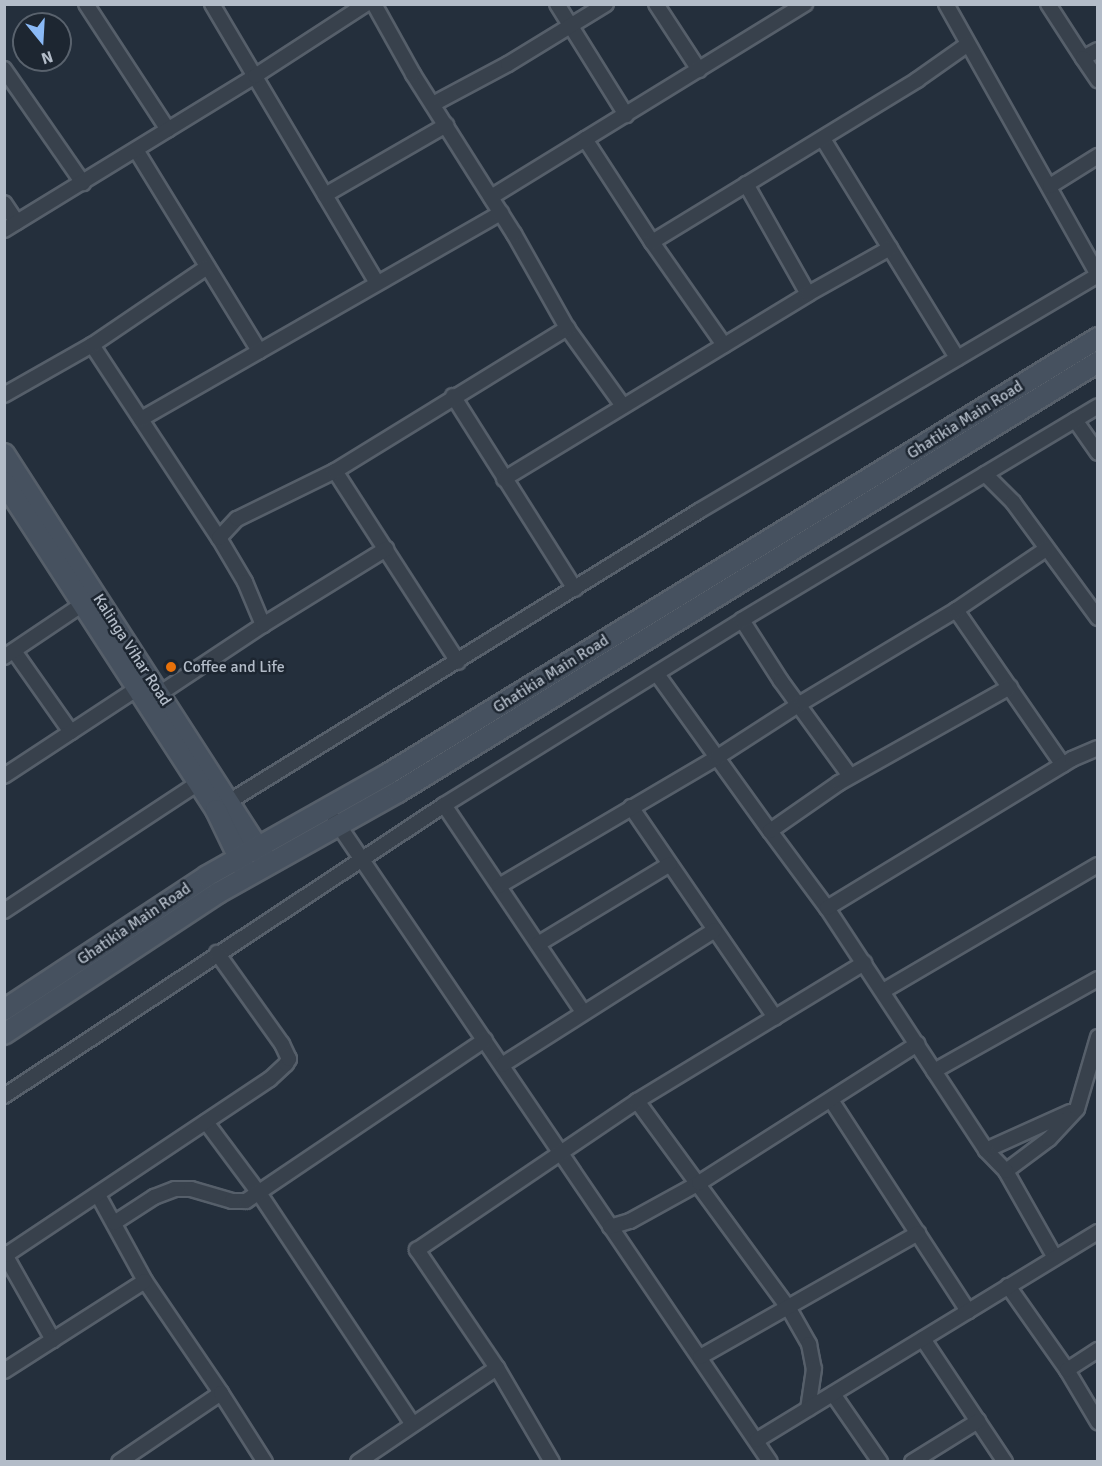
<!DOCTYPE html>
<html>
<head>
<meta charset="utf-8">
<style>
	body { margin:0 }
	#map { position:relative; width:1102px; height:1466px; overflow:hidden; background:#242f3c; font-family:Signika,sans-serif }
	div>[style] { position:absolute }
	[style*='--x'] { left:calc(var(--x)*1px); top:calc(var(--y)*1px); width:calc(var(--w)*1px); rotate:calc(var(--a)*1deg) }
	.roads { filter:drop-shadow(2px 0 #565f6a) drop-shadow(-2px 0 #565f6a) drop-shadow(0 2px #565f6a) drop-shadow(0 -2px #565f6a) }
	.street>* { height:14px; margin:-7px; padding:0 7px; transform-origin:7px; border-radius:7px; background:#38414c }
	.secondary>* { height:20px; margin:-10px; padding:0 10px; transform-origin:10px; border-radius:10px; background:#46515f }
	.dots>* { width:16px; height:16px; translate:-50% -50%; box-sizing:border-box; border:3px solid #1d2631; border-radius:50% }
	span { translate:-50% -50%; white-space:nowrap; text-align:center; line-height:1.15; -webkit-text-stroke:5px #1d2631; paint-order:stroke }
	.street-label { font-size:16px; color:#b3bcc8 }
	.poi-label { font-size:16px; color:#b3bcc8 }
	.left { translate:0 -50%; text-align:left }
	.frame { position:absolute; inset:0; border:6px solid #b3bcc8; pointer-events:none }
	.north { position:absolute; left:12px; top:12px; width:60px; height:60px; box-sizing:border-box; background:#1d2631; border:2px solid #59626d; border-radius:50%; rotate:162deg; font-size:16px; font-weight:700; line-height:24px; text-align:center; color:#b3bcc8 }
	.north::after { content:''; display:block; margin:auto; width:21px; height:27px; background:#8ab9f6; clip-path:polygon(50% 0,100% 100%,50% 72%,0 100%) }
</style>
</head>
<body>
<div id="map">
	<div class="roads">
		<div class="street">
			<div style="--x:86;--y:4;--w:150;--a:56.9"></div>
			<div style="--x:212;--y:4;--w:324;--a:59.4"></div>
			<div style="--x:557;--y:4;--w:131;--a:58.1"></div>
			<div style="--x:656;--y:4;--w:79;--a:56.9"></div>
			<div style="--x:946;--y:4;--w:311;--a:60.7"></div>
			<div style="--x:1048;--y:4;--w:64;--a:57.1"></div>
			<div style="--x:1098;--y:50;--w:17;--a:152"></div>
			<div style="--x:1083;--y:58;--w:27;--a:56"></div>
			<div style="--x:4;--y:69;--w:139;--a:55.3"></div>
			<div style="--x:433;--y:104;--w:85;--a:-28.1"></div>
			<div style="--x:508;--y:64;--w:115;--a:-31.5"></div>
			<div style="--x:585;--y:139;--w:123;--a:57"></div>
			<div style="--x:823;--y:139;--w:257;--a:58.5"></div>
			<div style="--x:136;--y:150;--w:236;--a:58.5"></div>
			<div style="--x:746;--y:184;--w:126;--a:60.6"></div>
			<div style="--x:1050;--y:186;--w:57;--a:-32"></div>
			<div style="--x:325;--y:195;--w:140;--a:-30"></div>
			<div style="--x:491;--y:197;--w:369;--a:-31.6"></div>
			<div style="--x:4;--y:203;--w:23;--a:56"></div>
			<div style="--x:4;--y:230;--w:294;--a:-31.5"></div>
			<div style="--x:255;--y:76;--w:132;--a:-33"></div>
			<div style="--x:567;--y:328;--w:96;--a:54.3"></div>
			<div style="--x:92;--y:345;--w:231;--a:56.7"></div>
			<div style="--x:219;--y:538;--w:51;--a:59.4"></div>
			<div style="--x:245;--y:582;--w:47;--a:67.3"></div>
			<div style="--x:263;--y:625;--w:125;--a:146.4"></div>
			<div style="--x:724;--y:345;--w:126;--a:-125"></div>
			<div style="--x:652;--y:242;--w:311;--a:-31.4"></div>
			<div style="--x:917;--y:80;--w:62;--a:-35.2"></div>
			<div style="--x:4;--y:395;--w:101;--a:-29.6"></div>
			<div style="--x:92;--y:345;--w:139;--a:-34.1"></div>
			<div style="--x:453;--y:396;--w:228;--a:57.7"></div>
			<div style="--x:141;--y:419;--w:415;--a:-29.8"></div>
			<div style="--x:1075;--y:420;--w:40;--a:55.1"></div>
			<div style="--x:335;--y:471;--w:227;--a:57.2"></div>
			<div style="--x:985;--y:474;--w:40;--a:45"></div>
			<div style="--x:1013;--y:502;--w:144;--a:53.8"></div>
			<div style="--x:504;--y:479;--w:356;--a:-31.3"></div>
			<div style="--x:808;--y:294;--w:94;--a:-29.3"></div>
			<div style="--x:219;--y:538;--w:26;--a:-47"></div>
			<div style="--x:237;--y:519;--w:109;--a:-26.1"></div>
			<div style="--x:335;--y:471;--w:273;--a:-31.6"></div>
			<div style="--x:567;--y:328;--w:108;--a:-119.4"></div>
			<div style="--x:514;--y:234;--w:189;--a:-122.3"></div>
			<div style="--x:413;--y:74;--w:80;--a:-119.1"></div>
			<div style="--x:956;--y:610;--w:188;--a:55.4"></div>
			<div style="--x:742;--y:620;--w:72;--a:57.4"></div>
			<div style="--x:781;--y:681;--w:117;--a:54"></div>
			<div style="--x:263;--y:625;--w:145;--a:-31.7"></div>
			<div style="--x:14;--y:651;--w:99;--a:54.9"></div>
			<div style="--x:4;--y:657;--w:95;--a:-33.9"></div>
			<div style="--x:657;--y:674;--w:193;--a:54.3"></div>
			<div style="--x:4;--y:776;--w:160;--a:-33.3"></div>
			<div style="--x:444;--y:805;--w:249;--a:56.1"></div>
			<div style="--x:222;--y:806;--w:561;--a:-31.73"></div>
			<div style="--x:699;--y:511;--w:464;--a:-30.6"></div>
			<div style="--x:631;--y:807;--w:255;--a:55.6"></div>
			<div style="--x:335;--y:820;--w:775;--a:55.88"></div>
			<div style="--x:499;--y:886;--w:252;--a:-30.5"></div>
			<div style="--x:716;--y:758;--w:103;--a:-32.8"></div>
			<div style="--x:803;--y:702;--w:179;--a:-31"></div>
			<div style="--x:956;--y:610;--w:109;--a:-34.1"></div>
			<div style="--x:827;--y:908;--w:96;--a:-126.5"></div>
			<div style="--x:770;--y:831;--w:84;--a:-34.8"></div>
			<div style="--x:839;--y:783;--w:196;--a:-29.3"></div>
			<div style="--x:4;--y:911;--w:232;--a:-33.4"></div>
			<div style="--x:538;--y:944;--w:154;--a:-31.2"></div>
			<div style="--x:883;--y:991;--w:249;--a:-30.4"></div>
			<div style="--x:502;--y:1065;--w:252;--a:-32.4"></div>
			<div style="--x:934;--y:1071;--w:188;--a:-29.3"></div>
			<div style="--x:4;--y:1096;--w:528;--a:-33.48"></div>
			<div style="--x:444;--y:805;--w:351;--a:-31.8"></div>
			<div style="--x:742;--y:620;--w:415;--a:-31"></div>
			<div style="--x:831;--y:1100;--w:252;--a:57"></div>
			<div style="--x:637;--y:1101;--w:255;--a:53.8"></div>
			<div style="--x:788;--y:1307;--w:43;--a:60.4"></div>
			<div style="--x:809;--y:1344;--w:25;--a:79"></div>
			<div style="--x:814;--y:1369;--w:40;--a:98.5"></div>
			<div style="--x:206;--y:1122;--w:89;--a:53.3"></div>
			<div style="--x:259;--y:1193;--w:276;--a:56.4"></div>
			<div style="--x:986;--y:1150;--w:92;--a:-24.3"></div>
			<div style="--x:1006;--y:1171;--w:54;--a:-36.7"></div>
			<div style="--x:1049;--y:1139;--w:41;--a:-47"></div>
			<div style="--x:1077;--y:1109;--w:75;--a:-73.7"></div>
			<div style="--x:98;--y:1195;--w:98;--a:61.3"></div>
			<div style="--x:145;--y:1281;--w:135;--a:55.8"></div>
			<div style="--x:221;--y:1393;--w:123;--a:145.9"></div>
			<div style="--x:114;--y:1223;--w:48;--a:-33"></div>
			<div style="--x:154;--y:1197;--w:22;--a:-21"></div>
			<div style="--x:175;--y:1189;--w:16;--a:0"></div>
			<div style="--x:191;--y:1189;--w:43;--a:16.3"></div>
			<div style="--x:232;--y:1201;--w:14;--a:0"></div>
			<div style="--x:246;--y:1201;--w:288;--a:-34"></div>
			<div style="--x:610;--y:1227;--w:21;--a:-17"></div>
			<div style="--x:630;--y:1221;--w:79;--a:-28.8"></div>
			<div style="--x:699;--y:1183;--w:259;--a:-32.5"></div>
			<div style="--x:4;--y:1253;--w:100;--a:60.6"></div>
			<div style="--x:6;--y:1255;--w:317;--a:-33.7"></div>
			<div style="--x:270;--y:1079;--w:22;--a:-43"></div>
			<div style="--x:286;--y:1064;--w:6;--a:-59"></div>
			<div style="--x:289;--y:1059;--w:17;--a:-115"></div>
			<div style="--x:282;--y:1044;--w:112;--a:-125.5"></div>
			<div style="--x:1054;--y:1256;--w:98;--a:-119.5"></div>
			<div style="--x:1006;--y:1171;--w:29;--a:-134"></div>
			<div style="--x:986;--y:1150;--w:290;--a:-123.3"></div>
			<div style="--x:827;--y:908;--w:287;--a:-31.3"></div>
			<div style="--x:1072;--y:759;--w:28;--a:-23"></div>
			<div style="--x:1008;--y:1286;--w:103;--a:54.9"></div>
			<div style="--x:1067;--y:1370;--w:61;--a:59.2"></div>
			<div style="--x:923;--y:1339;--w:148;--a:56.3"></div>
			<div style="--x:700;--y:1357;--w:251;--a:-29.6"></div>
			<div style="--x:1067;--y:1370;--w:37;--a:-33"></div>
			<div style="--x:4;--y:1371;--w:167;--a:-32.6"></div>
			<div style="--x:221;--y:1393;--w:82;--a:57.5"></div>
			<div style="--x:833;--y:1394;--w:83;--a:55.3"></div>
			<div style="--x:757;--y:1440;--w:399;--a:-31.4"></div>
			<div style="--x:358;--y:1462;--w:168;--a:-34.1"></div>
			<div style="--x:552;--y:1462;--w:109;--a:-120.3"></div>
			<div style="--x:497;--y:1368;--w:143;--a:-124.1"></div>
			<div style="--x:417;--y:1250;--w:266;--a:-34.1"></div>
			<div style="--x:637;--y:1101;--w:266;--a:-31.3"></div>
			<div style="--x:912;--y:1462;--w:78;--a:-31.8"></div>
		</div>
		<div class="secondary">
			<div style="--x:4;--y:454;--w:480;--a:57.2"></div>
			<div style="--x:4;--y:482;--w:391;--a:57.1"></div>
			<div style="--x:216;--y:810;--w:64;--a:64.2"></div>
			<div style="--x:4;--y:1010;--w:243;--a:-33.4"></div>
			<div style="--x:207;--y:876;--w:208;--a:-29.4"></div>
			<div style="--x:388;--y:774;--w:833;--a:-31.55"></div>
			<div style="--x:4;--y:1034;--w:256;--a:-33.4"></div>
			<div style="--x:218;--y:893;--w:206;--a:-29.3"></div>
			<div style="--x:398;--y:792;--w:822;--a:-31.56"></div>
		</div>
	</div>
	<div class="dots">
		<div style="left:171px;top:667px;background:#e8710a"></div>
	</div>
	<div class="street-label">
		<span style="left:965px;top:420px;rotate:-32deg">Ghatikia Main Road</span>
		<span style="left:132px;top:650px;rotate:57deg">Kalinga Vihar Road</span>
		<span style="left:551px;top:674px;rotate:-32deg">Ghatikia Main Road</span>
		<span style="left:134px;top:924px;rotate:-34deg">Ghatikia Main Road</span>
	</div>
	<div class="poi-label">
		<span class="left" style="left:183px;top:667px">Coffee and Life</span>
	</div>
	<div class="frame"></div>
	<div class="north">N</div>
</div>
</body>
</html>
